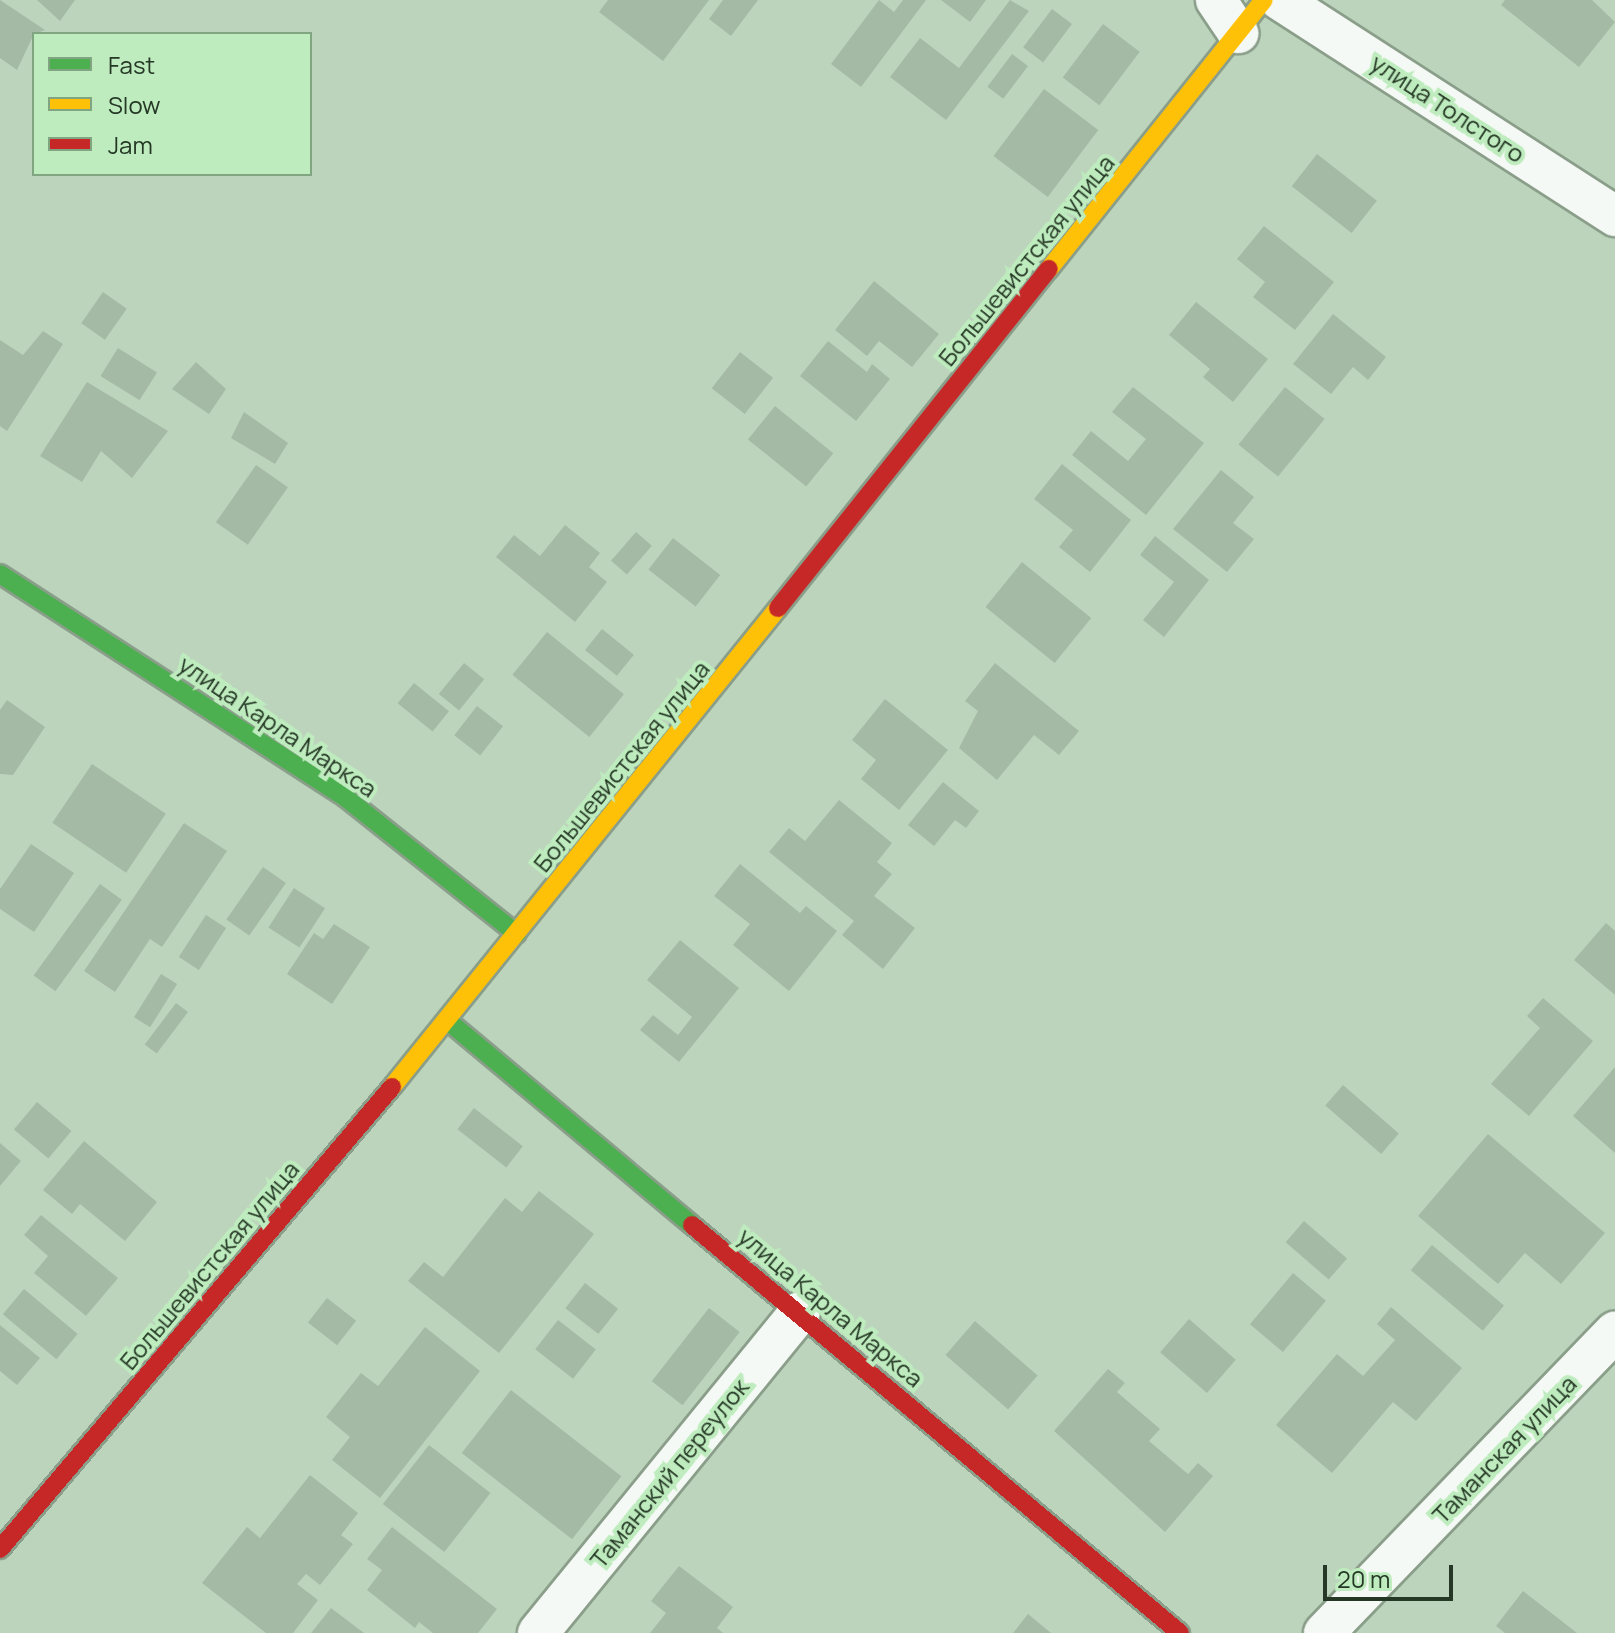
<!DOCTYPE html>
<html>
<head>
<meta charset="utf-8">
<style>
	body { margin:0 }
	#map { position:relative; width:1615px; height:1633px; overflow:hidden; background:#bcd4bc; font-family:Manrope,sans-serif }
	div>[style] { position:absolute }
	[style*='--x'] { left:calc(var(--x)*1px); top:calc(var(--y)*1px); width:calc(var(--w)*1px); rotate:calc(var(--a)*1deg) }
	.building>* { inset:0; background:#a5baa5; transform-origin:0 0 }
	.roads { filter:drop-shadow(2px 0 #8a9e8a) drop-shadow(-2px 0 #8a9e8a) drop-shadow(0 2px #8a9e8a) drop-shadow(0 -2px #8a9e8a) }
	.street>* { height:40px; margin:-20px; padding:0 20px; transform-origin:20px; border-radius:20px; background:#f5f9f5 }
	.fast>* { height:18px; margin:-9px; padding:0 9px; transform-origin:9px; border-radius:9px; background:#4caf50 }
	.slow>* { height:18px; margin:-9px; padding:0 9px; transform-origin:9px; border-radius:9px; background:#ffc107 }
	.jam>* { height:18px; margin:-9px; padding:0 9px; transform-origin:9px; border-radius:9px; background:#c62828 }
	span { translate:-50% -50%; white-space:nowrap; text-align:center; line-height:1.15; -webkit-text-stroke:8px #beecbe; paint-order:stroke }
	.street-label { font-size:24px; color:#253725 }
	.legend { position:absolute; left:32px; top:32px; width:280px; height:144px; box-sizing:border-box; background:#beecbe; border:2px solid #81a481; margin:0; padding:10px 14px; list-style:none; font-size:24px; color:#253725 }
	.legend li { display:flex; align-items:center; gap:16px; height:40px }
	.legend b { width:40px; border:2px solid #81a481 }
	.scale { position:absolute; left:1323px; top:1565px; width:130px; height:36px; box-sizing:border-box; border:4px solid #253725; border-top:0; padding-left:10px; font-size:24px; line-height:28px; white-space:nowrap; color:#253725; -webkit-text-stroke:6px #beecbe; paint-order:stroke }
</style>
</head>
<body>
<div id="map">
	<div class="building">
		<div style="clip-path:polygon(0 0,45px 30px,34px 34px,17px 70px,0 58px)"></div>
		<div style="clip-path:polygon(37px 0,75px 0,60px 21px)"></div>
		<div style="clip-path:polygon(608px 0,709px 0,663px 61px,599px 12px)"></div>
		<div style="clip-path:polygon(723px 0,758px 0,731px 36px,709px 19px)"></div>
		<div style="clip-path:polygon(879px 0,894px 12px,903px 0,926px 0,861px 87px,831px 64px)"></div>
		<div style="clip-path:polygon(941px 0,986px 0,970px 22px)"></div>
		<div style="clip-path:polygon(1010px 0,1029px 11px,946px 120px,890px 77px,920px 38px,959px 68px)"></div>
		<div style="clip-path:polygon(1505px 0,1592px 0,1615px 22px,1579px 67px,1501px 5px)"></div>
		<div style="left:1052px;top:9px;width:25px;height:48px;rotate:37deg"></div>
		<div style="left:1103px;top:24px;width:46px;height:67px;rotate:37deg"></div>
		<div style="left:1012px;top:54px;width:20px;height:41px;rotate:37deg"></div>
		<div style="left:1044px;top:89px;width:68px;height:84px;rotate:37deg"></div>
		<div style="left:1317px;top:154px;width:76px;height:41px;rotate:38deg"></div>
		<div style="clip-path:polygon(1264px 226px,1334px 282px,1295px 330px,1253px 297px,1265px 282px,1237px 259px)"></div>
		<div style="clip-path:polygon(874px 281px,939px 334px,912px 367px,879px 341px,867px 356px,835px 330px)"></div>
		<div style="left:103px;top:292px;width:29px;height:38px;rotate:35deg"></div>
		<div style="clip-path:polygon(1196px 302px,1268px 359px,1233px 402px,1203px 377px,1210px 369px,1169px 335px)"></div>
		<div style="clip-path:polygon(1333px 314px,1386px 357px,1368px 380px,1353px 367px,1331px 394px,1293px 364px)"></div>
		<div style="clip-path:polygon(43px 331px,63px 344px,7px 431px,0 426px,0 340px,23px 355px)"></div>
		<div style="clip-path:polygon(828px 341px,867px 372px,872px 364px,890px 379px,856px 421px,800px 376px)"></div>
		<div style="left:118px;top:348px;width:46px;height:33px;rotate:32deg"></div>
		<div style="left:740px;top:352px;width:42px;height:46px;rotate:38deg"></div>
		<div style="clip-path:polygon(196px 362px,226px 389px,209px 414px,172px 389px)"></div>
		<div style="clip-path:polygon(87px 382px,168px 431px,132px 478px,101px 451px,82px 482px,40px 456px)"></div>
		<div style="clip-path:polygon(1133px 387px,1204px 443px,1146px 515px,1072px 455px,1091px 431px,1128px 461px,1146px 439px,1112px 412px)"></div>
		<div style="left:1285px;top:387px;width:51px;height:74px;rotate:39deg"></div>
		<div style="left:775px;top:406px;width:75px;height:43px;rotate:39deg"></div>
		<div style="clip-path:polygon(244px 412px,288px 443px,275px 464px,231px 438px)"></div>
		<div style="clip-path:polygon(1062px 464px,1131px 520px,1090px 572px,1059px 547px,1073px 530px,1034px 499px)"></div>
		<div style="left:256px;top:465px;width:39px;height:70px;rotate:35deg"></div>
		<div style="clip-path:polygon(1221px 470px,1254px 497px,1233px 523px,1254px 539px,1227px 572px,1173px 529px)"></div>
		<div style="clip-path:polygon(565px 525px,600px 553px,589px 567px,607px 582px,575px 622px,496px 557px,514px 535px,540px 556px)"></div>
		<div style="left:636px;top:532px;width:21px;height:38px;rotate:41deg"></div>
		<div style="clip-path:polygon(1155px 536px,1209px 580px,1164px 637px,1143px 620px,1174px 582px,1140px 555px)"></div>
		<div style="left:673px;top:538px;width:60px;height:40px;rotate:38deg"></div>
		<div style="left:1022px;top:562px;width:89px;height:58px;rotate:39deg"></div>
		<div style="left:602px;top:629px;width:41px;height:27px;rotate:39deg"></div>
		<div style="left:547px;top:632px;width:99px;height:55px;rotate:39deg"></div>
		<div style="left:464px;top:663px;width:26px;height:40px;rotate:39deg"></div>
		<div style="clip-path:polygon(995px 663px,1079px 731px,1059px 755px,1034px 735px,997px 780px,959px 748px,978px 711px,965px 701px)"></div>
		<div style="left:414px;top:683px;width:45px;height:26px;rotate:39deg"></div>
		<div style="clip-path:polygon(885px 699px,948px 750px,899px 810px,861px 779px,876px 760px,852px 740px)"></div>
		<div style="clip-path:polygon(7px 700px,45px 727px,13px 775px,0 774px,0 710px)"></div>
		<div style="left:477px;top:706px;width:33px;height:37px;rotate:38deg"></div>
		<div style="left:92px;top:764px;width:89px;height:71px;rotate:34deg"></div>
		<div style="clip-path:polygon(943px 782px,979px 811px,966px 828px,955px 820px,934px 846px,908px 825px)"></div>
		<div style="clip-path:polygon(839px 800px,892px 843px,877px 862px,892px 874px,874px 896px,915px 928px,883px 969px,842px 935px,854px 921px,769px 852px,789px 828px,805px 841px)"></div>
		<div style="clip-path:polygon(184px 823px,227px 851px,162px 947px,150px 939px,115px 992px,84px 971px)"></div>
		<div style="clip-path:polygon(31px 844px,74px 873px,34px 932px,0 909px,0 889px)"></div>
		<div style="clip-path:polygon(740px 864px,800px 913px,806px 906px,837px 931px,789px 991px,733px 945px,750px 924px,714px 896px)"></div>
		<div style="left:263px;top:867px;width:28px;height:64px;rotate:35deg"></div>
		<div style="left:100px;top:884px;width:27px;height:113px;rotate:36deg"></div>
		<div style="left:294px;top:888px;width:37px;height:47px;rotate:33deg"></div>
		<div style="left:206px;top:915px;width:24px;height:50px;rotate:33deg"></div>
		<div style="clip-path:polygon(1606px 923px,1615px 931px,1615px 995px,1574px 960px)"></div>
		<div style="clip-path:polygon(334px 924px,370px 947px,332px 1004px,287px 974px,314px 933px,323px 939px)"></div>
		<div style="clip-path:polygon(680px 940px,739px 988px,679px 1062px,640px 1030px,653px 1015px,678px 1035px,692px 1017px,647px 980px)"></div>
		<div style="left:161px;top:974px;width:19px;height:51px;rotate:32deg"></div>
		<div style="clip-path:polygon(1543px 998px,1593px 1041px,1529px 1116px,1491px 1084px,1540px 1028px,1527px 1016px)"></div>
		<div style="left:176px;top:1003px;width:15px;height:52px;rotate:37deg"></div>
		<div style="clip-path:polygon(1615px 1067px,1615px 1153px,1573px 1116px)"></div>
		<div style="left:1343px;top:1085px;width:74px;height:27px;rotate:41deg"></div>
		<div style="left:37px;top:1102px;width:45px;height:36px;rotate:40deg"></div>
		<div style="left:474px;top:1108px;width:62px;height:27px;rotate:38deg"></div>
		<div style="clip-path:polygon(1488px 1134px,1605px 1233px,1561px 1284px,1525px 1253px,1498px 1284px,1418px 1216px)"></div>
		<div style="clip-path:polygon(84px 1141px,157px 1202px,125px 1241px,80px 1204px,72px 1214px,43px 1190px)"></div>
		<div style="clip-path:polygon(0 1143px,21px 1161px,0 1186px)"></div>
		<div style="clip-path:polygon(539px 1191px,594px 1234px,499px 1353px,408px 1281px,424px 1262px,443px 1277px,505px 1198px,522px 1212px)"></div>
		<div style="clip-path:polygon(41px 1215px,118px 1278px,86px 1316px,34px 1273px,48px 1256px,24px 1235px)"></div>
		<div style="left:1304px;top:1221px;width:57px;height:28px;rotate:41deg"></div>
		<div style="left:1432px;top:1245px;width:94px;height:33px;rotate:40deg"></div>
		<div style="left:1293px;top:1273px;width:43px;height:67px;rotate:40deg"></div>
		<div style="left:585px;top:1283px;width:42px;height:32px;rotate:38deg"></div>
		<div style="left:24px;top:1289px;width:70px;height:33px;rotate:40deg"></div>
		<div style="left:327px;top:1298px;width:37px;height:31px;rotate:38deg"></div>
		<div style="clip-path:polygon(1391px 1307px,1462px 1368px,1416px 1421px,1393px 1402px,1332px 1473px,1276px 1425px,1337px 1354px,1363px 1376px,1395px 1340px,1377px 1324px)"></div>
		<div style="left:709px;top:1308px;width:39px;height:93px;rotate:38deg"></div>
		<div style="left:1189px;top:1319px;width:62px;height:44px;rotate:41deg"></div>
		<div style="left:558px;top:1320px;width:48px;height:37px;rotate:38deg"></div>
		<div style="left:975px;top:1321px;width:83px;height:45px;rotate:41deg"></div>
		<div style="clip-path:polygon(0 1325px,40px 1358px,17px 1385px,0 1371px)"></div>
		<div style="clip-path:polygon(425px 1327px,480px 1371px,380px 1498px,332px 1460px,350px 1437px,326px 1417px,361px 1373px,378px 1386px)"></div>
		<div style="clip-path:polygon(1108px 1369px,1125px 1383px,1117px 1392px,1160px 1429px,1149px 1441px,1188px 1474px,1198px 1463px,1213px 1476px,1165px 1532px,1054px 1431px)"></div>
		<div style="left:511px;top:1390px;width:140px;height:80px;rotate:38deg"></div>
		<div style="left:429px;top:1445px;width:78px;height:75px;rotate:38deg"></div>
		<div style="clip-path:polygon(310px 1475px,358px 1513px,341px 1535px,353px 1544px,320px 1585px,306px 1574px,297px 1584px,318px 1600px,293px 1633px,266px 1633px,202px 1583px,247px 1527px,260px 1538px)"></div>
		<div style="clip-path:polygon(392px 1527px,497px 1609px,478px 1633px,433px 1633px,419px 1622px,415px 1628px,367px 1590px,382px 1570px,367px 1559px)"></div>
		<div style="clip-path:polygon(679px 1566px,733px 1607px,717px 1628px,723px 1633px,650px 1633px,666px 1613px,651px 1601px)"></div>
		<div style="clip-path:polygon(1523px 1591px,1577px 1633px,1505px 1633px,1496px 1626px)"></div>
		<div style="clip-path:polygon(331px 1608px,364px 1633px,311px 1633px)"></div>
		<div style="clip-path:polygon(1028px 1614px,1051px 1633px,1013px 1633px)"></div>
	</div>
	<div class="roads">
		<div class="street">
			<div style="--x:1216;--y:0;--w:40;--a:56"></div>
			<div style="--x:1280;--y:0;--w:399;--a:32.8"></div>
			<div style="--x:538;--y:1633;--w:414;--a:-50.8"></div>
			<div style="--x:1324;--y:1633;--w:419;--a:-46"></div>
		</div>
		<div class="fast">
			<div style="--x:0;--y:574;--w:412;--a:32.9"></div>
			<div style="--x:346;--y:798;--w:218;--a:38.5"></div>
			<div style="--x:448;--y:1021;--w:318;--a:39.9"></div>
		</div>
		<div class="slow">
			<div style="--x:1049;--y:269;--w:344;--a:-51.4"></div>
			<div style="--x:392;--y:1087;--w:615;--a:-51.14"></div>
		</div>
		<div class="jam">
			<div style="--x:778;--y:608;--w:434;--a:-51.4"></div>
			<div style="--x:692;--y:1225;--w:636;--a:39.9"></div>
			<div style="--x:0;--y:1549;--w:606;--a:-49.69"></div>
		</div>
	</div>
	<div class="street-label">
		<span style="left:1448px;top:108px;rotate:33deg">улица Толстого</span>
		<span style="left:1026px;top:260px;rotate:-51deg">Большевистская улица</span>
		<span style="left:278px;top:726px;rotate:34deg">улица Карла Маркса</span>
		<span style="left:621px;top:766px;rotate:-51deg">Большевистская улица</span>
		<span style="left:209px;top:1265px;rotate:-50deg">Большевистская улица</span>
		<span style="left:831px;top:1307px;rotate:40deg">улица Карла Маркса</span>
		<span style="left:1504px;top:1449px;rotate:-46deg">Таманская улица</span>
		<span style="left:669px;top:1473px;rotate:-51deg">Таманский переулок</span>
	</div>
	<ul class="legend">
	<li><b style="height:10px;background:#4caf50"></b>Fast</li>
	<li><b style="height:10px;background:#ffc107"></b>Slow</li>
	<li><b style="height:10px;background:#c62828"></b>Jam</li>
	</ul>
	<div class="scale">20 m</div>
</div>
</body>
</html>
